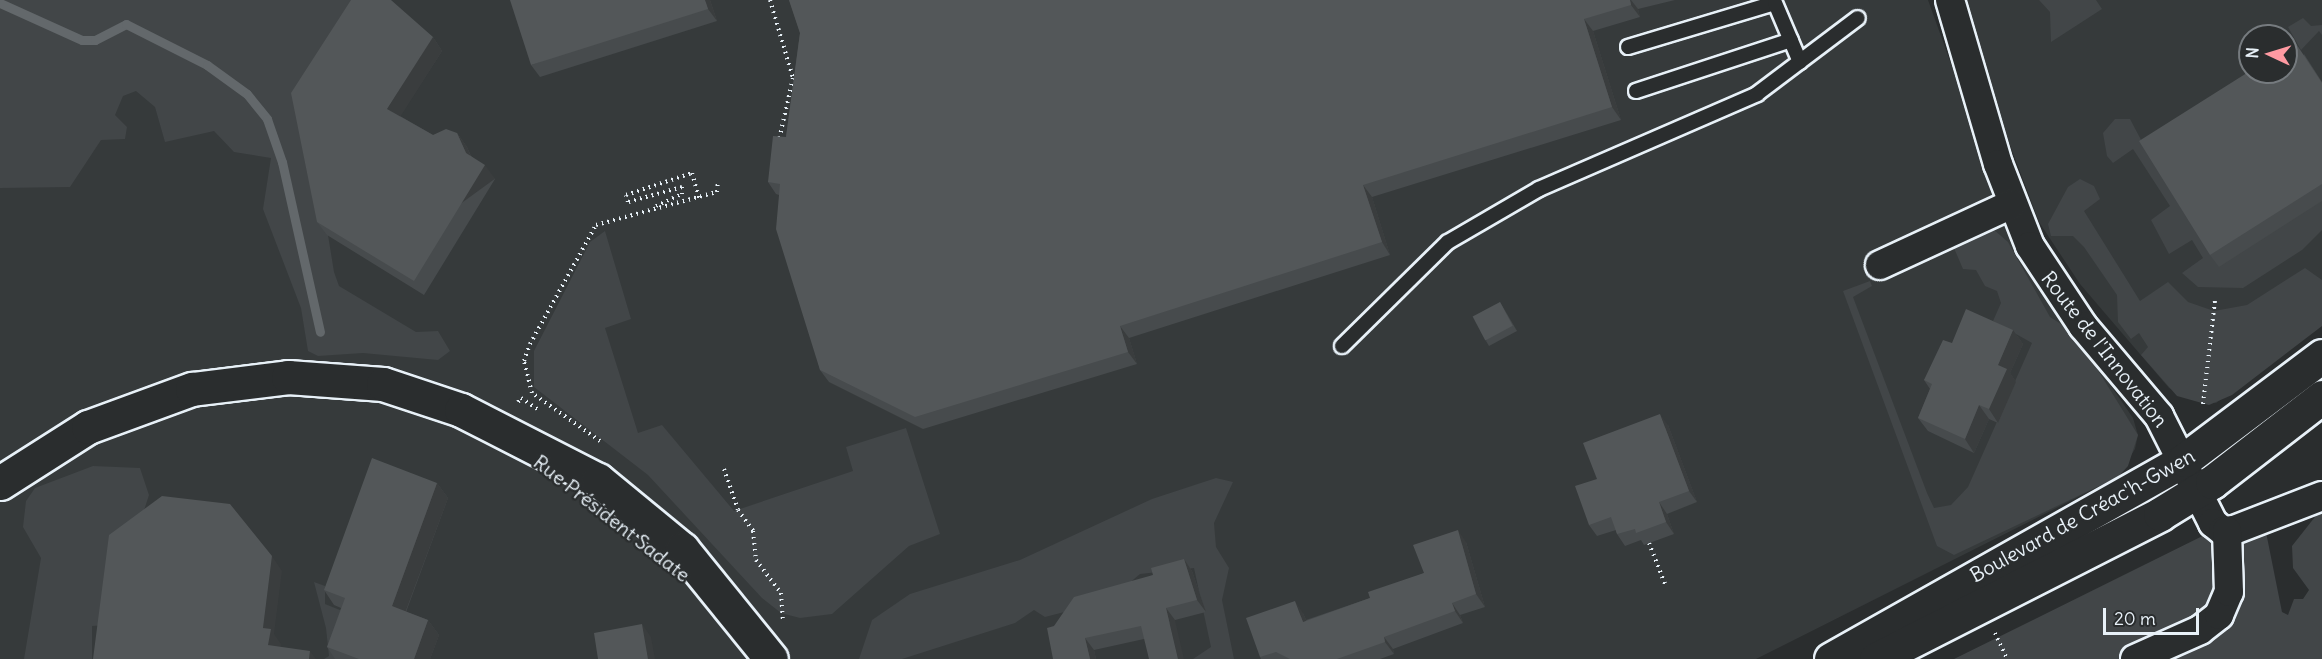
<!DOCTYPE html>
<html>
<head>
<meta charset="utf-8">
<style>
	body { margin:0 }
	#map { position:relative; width:2322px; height:659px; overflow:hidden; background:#2a2d2e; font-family:Delius,sans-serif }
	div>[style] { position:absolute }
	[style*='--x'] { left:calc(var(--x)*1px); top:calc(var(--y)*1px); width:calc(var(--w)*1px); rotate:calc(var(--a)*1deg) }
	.built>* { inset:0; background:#363a3b }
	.green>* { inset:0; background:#424648 }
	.stream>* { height:9px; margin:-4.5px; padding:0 4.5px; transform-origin:4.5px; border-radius:4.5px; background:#63686b }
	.path>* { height:4px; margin-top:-2px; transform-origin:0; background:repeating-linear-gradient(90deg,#e8f1f8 0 1.5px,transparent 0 6px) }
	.roads { filter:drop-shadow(2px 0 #e8f1f8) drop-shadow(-2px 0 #e8f1f8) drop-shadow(0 2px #e8f1f8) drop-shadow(0 -2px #e8f1f8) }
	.service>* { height:14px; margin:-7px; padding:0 7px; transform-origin:7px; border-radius:7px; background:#2a2d2e }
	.minor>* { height:28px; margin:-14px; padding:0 14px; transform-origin:14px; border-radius:14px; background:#2a2d2e }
	.tertiary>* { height:33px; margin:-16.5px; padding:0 16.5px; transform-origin:16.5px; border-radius:16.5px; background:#2a2d2e }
	.wall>* { inset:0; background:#474b4d }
	.shaded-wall>* { inset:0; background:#3a3d3e; transform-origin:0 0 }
	.building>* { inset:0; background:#535759; transform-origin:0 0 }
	span { translate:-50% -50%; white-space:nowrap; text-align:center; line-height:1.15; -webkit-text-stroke:5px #2a2d2e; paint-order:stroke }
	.street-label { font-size:20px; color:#e8f1f8 }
	.north { position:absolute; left:2238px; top:24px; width:60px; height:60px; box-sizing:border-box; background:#2a2d2e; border:2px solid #767b7f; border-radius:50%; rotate:274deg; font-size:16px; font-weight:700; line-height:24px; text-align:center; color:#e8f1f8 }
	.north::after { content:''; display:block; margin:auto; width:21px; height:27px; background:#ff9aa2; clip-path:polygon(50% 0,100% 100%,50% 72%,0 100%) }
	.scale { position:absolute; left:2103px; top:608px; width:96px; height:27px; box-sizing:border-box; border:3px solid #e8f1f8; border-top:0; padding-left:8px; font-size:18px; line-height:21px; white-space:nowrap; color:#e8f1f8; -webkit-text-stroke:4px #2a2d2e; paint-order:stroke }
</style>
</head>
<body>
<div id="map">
	<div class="built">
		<div style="clip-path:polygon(278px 0,1928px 0,1972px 122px,2064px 317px,2133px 418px,2138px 435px,2135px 449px,2118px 477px,1756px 659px,0 659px,0 101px)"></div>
		<div style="clip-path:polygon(evenodd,1967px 0,2322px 0,2322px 324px,2216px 403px,2196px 401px,2169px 388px,2080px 284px,2039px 222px,1996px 108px,1967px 0,2250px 36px,2286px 36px,2286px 72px,2250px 72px,2250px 36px)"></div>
	</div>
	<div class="green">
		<div style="clip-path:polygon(0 0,359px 0,328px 235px,334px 272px,339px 286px,416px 332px,438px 331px,450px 351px,438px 360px,363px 353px,318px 356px,308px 351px,301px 308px,263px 209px,271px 158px,234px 152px,214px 131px,165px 142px,155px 107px,136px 91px,123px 96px,115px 115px,127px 127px,125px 139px,101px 140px,70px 187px,0 188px)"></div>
		<div style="clip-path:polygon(2039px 0,2096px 0,2102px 9px,2051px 42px,2050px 12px)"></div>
		<div style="clip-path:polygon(2303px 18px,2311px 26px,2322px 25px,2322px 35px,2319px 31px,2301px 50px,2288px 27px)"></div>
		<div style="clip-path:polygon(2115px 119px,2130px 119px,2148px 153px,2322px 201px,2322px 230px,2302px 250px,2243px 288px,2198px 287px,2182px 273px,2203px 258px,2192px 240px,2169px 254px,2151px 220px,2170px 206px,2133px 149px,2113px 163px,2107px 156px,2103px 133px)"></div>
		<div style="clip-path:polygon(2080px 179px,2094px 186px,2100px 199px,2084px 211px,2140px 301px,2168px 282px,2188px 302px,2214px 311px,2247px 305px,2305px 268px,2322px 280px,2322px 326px,2232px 395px,2209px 405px,2177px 396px,2141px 355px,2148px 347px,2139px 333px,2131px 339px,2118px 322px,2117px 295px,2084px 247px,2073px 236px,2051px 236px,2048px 224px,2068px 187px)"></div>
		<div style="clip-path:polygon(1993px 229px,2008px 242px,2050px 317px,2075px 333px,2138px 435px,2128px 466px,2118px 477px,1954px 555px,1937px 546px,1843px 291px,1870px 281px,1872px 286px,1853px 297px,1927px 493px,1934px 508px,1951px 505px,1968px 487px,2032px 343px,1993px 321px,2001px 303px,1997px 291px,1985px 286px,1976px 270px,1963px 269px,1954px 248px,1893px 276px,1890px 271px,1975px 230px)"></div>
		<div style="clip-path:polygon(605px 231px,631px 319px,605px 328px,638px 433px,662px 425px,734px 511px,853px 471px,846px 447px,906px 428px,940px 534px,909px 546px,832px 614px,800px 618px,781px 613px,762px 598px,648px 475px,534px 387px,534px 351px,590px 242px)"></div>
		<div style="clip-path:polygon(93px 466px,140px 468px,149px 495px,107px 625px,92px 626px,92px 659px,24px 659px,41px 558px,23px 527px,26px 501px,35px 488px)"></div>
		<div style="clip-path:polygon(1216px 478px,1233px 482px,1214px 523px,1216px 547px,1229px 568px,1222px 600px,1234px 659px,1193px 659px,1211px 647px,1194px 568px,1140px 574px,1120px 591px,1072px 610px,1045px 617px,1034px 610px,1015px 623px,902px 659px,859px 659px,872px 620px,910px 594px,1020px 560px,1152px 499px)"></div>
		<div style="clip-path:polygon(2261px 507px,2282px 612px,2288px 615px,2294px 599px,2303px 599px,2309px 590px,2293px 568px,2292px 546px,2322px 508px,2322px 659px,1954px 659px)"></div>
		<div style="clip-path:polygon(314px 582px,325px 586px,325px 604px,345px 612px,346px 659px,324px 659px,329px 656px,326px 628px)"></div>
	</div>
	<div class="stream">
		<div style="--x:0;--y:3;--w:90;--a:24.3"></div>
		<div style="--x:82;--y:40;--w:13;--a:0"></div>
		<div style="--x:95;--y:40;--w:35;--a:-27"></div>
		<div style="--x:126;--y:24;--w:91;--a:26.8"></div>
		<div style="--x:207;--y:65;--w:49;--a:35.9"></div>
		<div style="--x:247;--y:94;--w:32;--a:51"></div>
		<div style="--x:267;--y:119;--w:46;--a:70.8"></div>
		<div style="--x:282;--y:162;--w:174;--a:77.4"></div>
	</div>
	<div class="path">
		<div style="--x:770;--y:0;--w:81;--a:73.6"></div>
		<div style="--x:793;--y:78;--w:64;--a:102.7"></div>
		<div style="--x:656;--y:206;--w:29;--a:-25"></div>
		<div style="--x:682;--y:194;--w:7;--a:-90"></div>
		<div style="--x:682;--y:187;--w:56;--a:164.5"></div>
		<div style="--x:628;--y:202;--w:7;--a:-106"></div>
		<div style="--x:626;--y:195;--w:70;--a:-18.4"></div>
		<div style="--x:692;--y:173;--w:26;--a:74"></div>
		<div style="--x:518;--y:402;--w:5;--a:-53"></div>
		<div style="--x:521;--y:398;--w:23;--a:34"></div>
		<div style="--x:2203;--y:404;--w:105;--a:-83.4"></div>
		<div style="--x:600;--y:441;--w:83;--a:-144.8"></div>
		<div style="--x:532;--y:393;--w:33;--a:-104"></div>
		<div style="--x:524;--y:361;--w:18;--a:-71"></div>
		<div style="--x:530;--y:344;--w:136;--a:-61"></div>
		<div style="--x:596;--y:225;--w:125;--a:-15.3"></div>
		<div style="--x:717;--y:192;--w:11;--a:-85"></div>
		<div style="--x:724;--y:469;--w:43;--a:71.1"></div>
		<div style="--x:738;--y:510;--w:26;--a:54"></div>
		<div style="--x:753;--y:531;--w:29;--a:84"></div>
		<div style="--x:756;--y:560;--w:41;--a:52.9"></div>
		<div style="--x:781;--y:593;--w:28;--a:86"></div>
		<div style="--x:1649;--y:543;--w:44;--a:68.7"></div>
		<div style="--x:1995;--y:633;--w:29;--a:65"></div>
	</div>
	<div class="roads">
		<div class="service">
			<div style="--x:1628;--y:47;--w:153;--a:-16.7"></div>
			<div style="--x:1775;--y:3;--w:64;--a:67"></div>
			<div style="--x:1636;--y:91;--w:163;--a:-18.2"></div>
			<div style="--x:1342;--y:346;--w:148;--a:-44.5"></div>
			<div style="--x:1448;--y:242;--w:105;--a:-30.2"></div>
			<div style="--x:1539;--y:189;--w:238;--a:-23.5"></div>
			<div style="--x:1757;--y:94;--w:126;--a:-37"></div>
		</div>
		<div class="minor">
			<div style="--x:1950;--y:0;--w:171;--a:73.7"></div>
			<div style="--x:1998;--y:164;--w:88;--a:68.7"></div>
			<div style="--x:2030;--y:246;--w:96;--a:56.5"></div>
			<div style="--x:2083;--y:326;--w:118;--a:49.8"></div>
			<div style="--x:2159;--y:416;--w:120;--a:63.2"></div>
			<div style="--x:2213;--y:523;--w:13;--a:39"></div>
			<div style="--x:2223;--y:531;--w:11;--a:-5"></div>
			<div style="--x:2234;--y:530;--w:94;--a:-21.1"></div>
			<div style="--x:1880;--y:265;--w:145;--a:-24.8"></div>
			<div style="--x:2135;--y:659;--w:71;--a:-24"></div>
			<div style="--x:2200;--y:630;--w:24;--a:-38"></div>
			<div style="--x:2219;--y:615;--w:25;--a:-67"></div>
			<div style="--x:2229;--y:592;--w:61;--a:-91.9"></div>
		</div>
		<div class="tertiary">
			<div style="--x:0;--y:483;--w:104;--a:-32.5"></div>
			<div style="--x:88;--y:427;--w:111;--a:-20.1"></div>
			<div style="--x:192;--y:389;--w:97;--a:-7.1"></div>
			<div style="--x:288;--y:377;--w:95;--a:4.2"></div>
			<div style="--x:383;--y:384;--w:82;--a:18.4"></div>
			<div style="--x:461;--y:410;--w:154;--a:27.1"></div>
			<div style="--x:598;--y:480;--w:109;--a:39.4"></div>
			<div style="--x:682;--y:549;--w:141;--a:51"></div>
			<div style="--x:1831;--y:659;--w:405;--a:-29.4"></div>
			<div style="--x:2184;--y:460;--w:173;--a:-37"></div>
			<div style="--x:1876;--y:659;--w:319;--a:-27"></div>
			<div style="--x:2160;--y:514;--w:61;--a:-31.6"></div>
			<div style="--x:2212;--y:482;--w:139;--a:-37.7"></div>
		</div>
	</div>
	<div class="wall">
		<div style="clip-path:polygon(710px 0,717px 21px,540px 77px,531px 65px)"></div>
		<div style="clip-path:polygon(789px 0,1675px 0,1638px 9px,1640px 17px,1593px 31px,1621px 120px,1372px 197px,1390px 255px,1129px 338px,1137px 364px,923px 429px,829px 382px,820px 370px,779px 195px,776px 194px,768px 182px,786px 137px,800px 33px)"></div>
		<div style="clip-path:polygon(433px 37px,442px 51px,400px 116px,433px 135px,457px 133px,467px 147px,471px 156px,495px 179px,424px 295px,327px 235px,317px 222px)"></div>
		<div style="clip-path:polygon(2304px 54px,2322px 82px,2322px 201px,2219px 267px,2210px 255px)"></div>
		<div style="clip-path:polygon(1500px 302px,1517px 331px,1489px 346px,1486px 341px)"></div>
		<div style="clip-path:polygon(2013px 330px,2023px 344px,2010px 373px,2016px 382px,1998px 423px,1989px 419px,1974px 453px,1928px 431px,1918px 418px,1930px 389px,1924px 380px,1952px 343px)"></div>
		<div style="clip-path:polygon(1668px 425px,1697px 502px,1667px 514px,1674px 534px,1644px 545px,1641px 540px,1625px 546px,1617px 534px,1616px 530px,1597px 536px,1589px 525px,1597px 479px)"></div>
		<div style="clip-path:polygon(437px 483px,448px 498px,406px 612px,428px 620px,439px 635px,430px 659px,335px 659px,327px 647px,341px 608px,334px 605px,324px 590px)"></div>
		<div style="clip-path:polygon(1466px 542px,1485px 607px,1460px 615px,1463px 623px,1393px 649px,1394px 654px,1380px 659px,1261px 659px,1260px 657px,1303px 613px,1306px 620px,1370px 598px,1424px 573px)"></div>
		<div style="clip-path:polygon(1184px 559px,1192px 571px,1206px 612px,1175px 620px,1144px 639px,1094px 650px,1096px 659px,1053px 659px,1054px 626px)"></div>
	</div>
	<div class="shaded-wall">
		<div style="clip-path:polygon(705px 0,710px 0,717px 21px,708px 9px)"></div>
		<div style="clip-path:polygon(1630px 0,1631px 0,1638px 9px,1640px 17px,1631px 5px)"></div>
		<div style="clip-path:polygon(1584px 19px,1593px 31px,1621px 120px,1612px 107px)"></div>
		<div style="clip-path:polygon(433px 37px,442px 51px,397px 122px,387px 109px)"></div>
		<div style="clip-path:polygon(457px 133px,467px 147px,475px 167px,466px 153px)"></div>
		<div style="left:485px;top:165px;width:17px;height:136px;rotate:54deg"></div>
		<div style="clip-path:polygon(1363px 185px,1372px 197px,1390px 255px,1382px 242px)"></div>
		<div style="clip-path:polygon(1120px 326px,1129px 338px,1137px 364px,1128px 352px)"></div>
		<div style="clip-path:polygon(2013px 330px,2023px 344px,2010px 373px,2016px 382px,1998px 423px,1989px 409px,1998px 365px)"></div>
		<div style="clip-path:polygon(1979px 405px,1989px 419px,1974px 453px,1965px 439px)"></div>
		<div style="clip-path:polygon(1660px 414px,1668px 425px,1697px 502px,1689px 491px)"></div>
		<div style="clip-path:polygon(437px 483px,448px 498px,402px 621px,392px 606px)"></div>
		<div style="clip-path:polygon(1659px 502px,1667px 514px,1674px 534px,1666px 522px)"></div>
		<div style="clip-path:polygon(1458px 530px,1466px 542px,1485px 607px,1476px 594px)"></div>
		<div style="clip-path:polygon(272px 556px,282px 571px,274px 634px,281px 644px,279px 659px,268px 645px,263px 628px)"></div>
		<div style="clip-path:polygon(1184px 559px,1192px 571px,1206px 612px,1197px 600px)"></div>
		<div style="clip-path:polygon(1295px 601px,1303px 613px,1312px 634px,1303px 622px)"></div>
		<div style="clip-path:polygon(1452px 603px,1460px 615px,1463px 623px,1455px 611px)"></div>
		<div style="clip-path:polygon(1166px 608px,1175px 620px,1184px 659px,1178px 659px)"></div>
		<div style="clip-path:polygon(428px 620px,439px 635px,430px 659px,414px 659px)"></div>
		<div style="clip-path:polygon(642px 624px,651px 637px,655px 659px,648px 659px)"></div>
		<div style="clip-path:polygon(1384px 637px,1393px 649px,1394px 654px,1385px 642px)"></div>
		<div style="clip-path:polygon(1085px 638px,1094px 650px,1096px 659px,1090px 659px)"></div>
		<div style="clip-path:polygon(310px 651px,316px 659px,309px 659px)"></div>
	</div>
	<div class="building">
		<div style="clip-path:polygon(351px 0,391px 0,433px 37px,387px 109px,433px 135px,446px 129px,457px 133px,466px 153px,485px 165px,414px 281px,317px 222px,291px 93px)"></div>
		<div style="clip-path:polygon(510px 0,705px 0,708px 9px,531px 65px)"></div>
		<div style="clip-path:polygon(789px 0,1630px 0,1631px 5px,1584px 19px,1612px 107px,1363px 185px,1382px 242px,1120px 326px,1128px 352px,915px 417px,820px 370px,776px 229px,780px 184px,768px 182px,773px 136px,786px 137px,800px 33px)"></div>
		<div style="clip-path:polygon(2295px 42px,2322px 83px,2322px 184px,2210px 255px,2139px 141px,2250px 71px,2250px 72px,2286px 72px,2286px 48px)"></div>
		<div style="left:1500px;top:302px;width:27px;height:31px;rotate:62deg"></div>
		<div style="clip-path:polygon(1966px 309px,2013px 330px,1998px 365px,2007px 369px,1989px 409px,1979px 405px,1965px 439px,1918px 418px,1932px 384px,1924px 380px,1943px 340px,1952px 343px)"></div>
		<div style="clip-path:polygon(1660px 414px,1689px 491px,1659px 502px,1666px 522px,1636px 533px,1635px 529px,1617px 534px,1611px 517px,1589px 525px,1575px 486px,1597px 479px,1583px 443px)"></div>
		<div style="clip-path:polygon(372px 458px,437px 483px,392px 606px,428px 620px,414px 659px,359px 659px,327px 647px,345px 598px,324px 590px)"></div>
		<div style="clip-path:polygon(162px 496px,230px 504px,272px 556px,263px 628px,271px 629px,268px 645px,310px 651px,309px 659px,93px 659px,109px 535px)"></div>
		<div style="clip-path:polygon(1458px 530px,1476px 594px,1452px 603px,1455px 611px,1384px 637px,1385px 642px,1337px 659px,1290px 659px,1276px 652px,1260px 657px,1246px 618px,1295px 601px,1303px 622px,1370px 598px,1368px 592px,1424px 573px,1413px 545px)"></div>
		<div style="clip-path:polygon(1184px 559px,1197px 600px,1166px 608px,1178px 659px,1149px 659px,1141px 626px,1085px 638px,1090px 659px,1053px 659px,1047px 628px,1054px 626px,1074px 597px,1153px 575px,1151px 568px)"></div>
		<div style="clip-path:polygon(642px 624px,648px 659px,598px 659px,594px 633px)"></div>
	</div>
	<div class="street-label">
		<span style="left:2105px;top:349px;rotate:52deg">Route de l'Innovation</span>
		<span style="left:2082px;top:515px;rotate:-29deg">Boulevard de Créac'h-Gwen</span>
		<span style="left:612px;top:518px;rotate:38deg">Rue Président Sadate</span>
	</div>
	<div class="north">N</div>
	<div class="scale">20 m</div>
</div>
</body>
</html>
